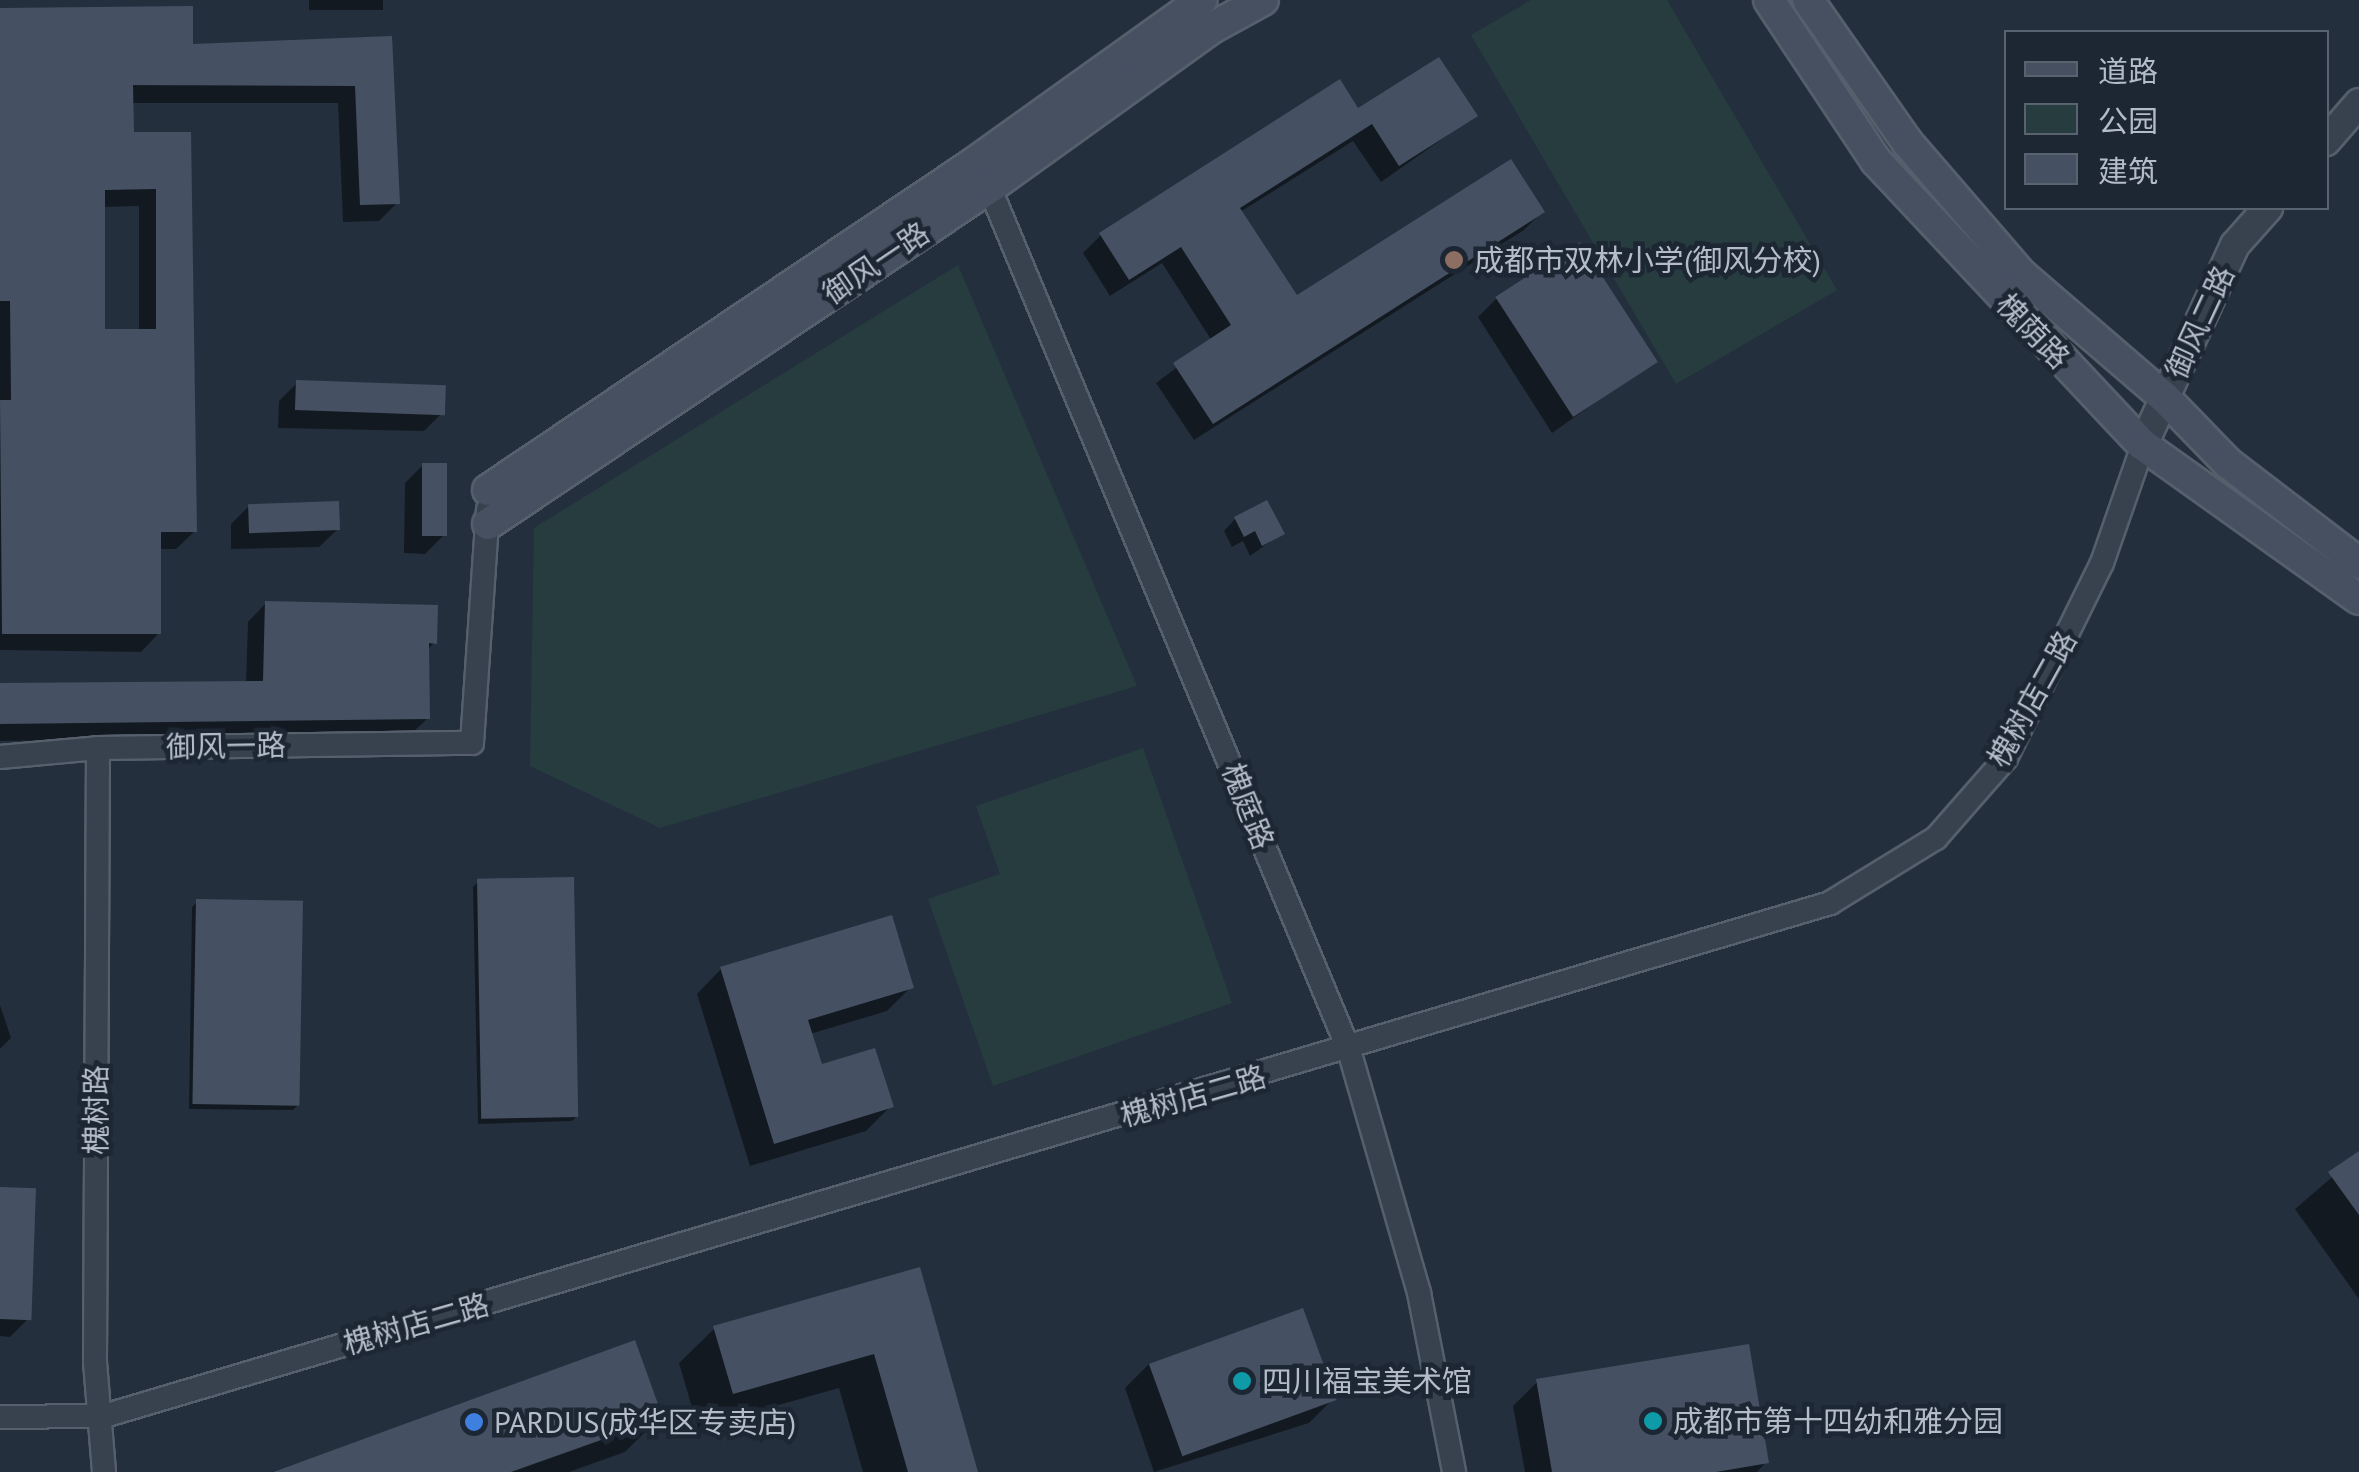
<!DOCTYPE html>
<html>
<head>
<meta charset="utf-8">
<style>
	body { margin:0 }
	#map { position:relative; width:2359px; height:1472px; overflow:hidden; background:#242f3e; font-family:"PT Sans","Noto Sans SC",sans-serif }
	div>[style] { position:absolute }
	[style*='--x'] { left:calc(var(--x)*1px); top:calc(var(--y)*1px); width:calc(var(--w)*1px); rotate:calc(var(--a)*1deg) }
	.green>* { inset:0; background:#263c3f }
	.shadow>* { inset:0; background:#0007; transform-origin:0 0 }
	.building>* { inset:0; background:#455162; transform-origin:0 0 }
	.roads { filter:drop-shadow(2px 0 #565f6c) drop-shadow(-2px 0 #565f6c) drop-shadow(0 2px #565f6c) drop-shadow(0 -2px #565f6c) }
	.minor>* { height:22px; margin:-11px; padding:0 11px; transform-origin:11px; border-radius:11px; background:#38414e }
	.tertiary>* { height:28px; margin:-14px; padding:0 14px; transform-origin:14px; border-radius:14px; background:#38414e }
	.secondary>* { height:30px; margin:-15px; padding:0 15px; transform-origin:15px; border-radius:15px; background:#465061 }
	.dots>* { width:28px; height:28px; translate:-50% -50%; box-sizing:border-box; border:5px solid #1d2633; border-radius:50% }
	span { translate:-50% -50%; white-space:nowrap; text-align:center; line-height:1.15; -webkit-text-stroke:9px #1d2633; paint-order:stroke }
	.poi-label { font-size:30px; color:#b4bcc9 }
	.left { translate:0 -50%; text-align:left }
	.street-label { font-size:30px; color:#b4bcc9 }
	.legend { position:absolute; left:2004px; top:30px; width:325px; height:180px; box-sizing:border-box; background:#1d2633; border:2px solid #59626f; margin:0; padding:12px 18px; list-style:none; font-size:30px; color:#b4bcc9 }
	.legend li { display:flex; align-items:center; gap:20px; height:50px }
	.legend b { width:50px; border:2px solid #59626f }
</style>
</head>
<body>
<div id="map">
	<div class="green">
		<div style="clip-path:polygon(1531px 0,1667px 0,1837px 290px,1676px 384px,1471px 35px)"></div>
		<div style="clip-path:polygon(958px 265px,1137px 686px,660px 828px,530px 766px,534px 528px)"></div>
		<div style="clip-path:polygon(1143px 748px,1232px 1003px,993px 1086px,928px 899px,1000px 874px,976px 806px)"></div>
	</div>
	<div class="shadow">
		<div style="left:309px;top:0;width:74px;height:10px"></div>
		<div style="clip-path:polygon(evenodd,0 11px,191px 47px,390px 39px,397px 203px,379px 221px,343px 222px,338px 103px,131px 103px,132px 134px,188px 134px,195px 531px,176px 549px,159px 549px,159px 633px,141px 652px,0 650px,0 11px,139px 206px,139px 331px,103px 332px,103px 207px,139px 206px)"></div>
		<div style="clip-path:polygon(1358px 111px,1475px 116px,1381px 182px,1353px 141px,1240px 212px,1296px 299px,1542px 212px,1524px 230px,1194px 440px,1156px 383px,1212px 341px,1162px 263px,1110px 296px,1083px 253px,1101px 235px)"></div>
		<div style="clip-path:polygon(1496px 299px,1654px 361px,1552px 433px,1478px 317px)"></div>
		<div style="clip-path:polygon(297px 383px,442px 413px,424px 431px,278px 428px,279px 401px)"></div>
		<div style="clip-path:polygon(423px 465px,443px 536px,425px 554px,404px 553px,405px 483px)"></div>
		<div style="clip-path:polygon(249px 506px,338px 529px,319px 547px,231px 549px,231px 524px)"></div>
		<div style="clip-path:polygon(1235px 519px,1282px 533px,1250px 556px,1243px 541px,1232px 547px,1224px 531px)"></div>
		<div style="clip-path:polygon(266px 603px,434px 643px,427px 650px,428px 718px,409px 736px,0 741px,0 686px,246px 683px,248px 622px)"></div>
		<div style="clip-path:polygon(478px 882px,577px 1116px,572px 1121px,478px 1124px,473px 887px)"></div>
		<div style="clip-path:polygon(197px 902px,298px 1105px,293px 1110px,189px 1109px,192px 907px)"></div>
		<div style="clip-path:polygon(721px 969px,911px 987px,887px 1011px,810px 1034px,820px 1067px,891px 1106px,866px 1131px,750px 1166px,697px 994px)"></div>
		<div style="clip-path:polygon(0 1005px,11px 1038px,0 1049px)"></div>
		<div style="clip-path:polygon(2359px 1154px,2359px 1299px,2295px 1209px)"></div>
		<div style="clip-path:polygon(0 1189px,29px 1318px,10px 1337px,0 1336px)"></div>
		<div style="clip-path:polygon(918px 1271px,976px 1472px,863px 1472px,839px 1388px,698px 1428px,679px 1363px,715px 1328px)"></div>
		<div style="clip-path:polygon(633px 1343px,660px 1417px,625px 1452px,569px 1472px,272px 1472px)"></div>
		<div style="clip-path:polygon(1149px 1364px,1333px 1399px,1309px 1423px,1154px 1472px,1125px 1388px)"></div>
		<div style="clip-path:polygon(1538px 1381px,1766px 1462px,1757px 1472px,1525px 1472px,1513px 1406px)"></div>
	</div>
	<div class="building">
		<div style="clip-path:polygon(evenodd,193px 6px,193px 44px,392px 36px,400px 204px,360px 205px,355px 86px,133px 85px,134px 132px,191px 132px,197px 532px,161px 532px,161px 634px,2px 634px,0 400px,11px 400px,10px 301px,0 301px,0 8px,193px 6px,156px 189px,156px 329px,105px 329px,105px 190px,156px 189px)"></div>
		<div style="clip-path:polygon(1439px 57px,1478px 116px,1399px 166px,1372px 124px,1240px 208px,1297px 295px,1511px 159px,1545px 212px,1213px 424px,1173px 363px,1231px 325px,1181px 247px,1129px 280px,1099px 233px,1340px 79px,1358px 108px)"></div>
		<div style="left:1580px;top:242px;width:143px;height:101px;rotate:57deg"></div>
		<div style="left:296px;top:380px;width:150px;height:30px;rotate:2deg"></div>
		<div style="left:422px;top:463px;width:25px;height:73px"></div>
		<div style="clip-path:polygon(1267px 500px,1285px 534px,1262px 546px,1255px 531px,1244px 537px,1234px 517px)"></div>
		<div style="left:339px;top:501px;width:29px;height:91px;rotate:88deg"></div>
		<div style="clip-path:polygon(265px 601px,438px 605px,437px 644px,429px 643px,430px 719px,0 724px,0 683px,263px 681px)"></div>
		<div style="left:574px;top:877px;width:240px;height:97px;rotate:89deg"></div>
		<div style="left:196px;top:899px;width:107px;height:205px;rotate:1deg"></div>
		<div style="clip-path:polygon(892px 915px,914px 988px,808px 1020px,822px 1064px,875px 1048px,894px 1107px,774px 1144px,720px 967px)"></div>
		<div style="clip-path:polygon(2359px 1151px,2359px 1215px,2328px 1172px)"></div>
		<div style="left:0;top:1187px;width:36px;height:132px;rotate:2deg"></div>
		<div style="clip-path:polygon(920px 1267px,978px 1472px,908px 1472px,874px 1354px,733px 1394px,713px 1326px)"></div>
		<div style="left:1303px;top:1308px;width:98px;height:164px;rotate:70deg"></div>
		<div style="clip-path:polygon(635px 1340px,663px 1418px,511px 1472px,273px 1472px)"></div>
		<div style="clip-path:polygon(1749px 1344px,1769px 1463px,1716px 1472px,1552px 1472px,1536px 1379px)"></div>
	</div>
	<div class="roads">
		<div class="minor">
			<div style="--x:985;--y:177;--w:946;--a:67.37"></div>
			<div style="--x:1349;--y:1050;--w:253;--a:73.9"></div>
			<div style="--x:1419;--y:1293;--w:182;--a:78.9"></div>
			<div style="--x:98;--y:748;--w:614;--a:90.28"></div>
			<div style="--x:95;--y:1362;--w:110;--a:85.3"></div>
			<div style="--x:0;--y:757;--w:98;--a:-5.2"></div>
			<div style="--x:98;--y:748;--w:374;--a:-0.8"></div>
			<div style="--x:472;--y:743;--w:234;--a:-86.1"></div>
			<div style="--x:0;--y:1417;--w:104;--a:-0.6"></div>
			<div style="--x:104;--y:1416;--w:1801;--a:-16.55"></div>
			<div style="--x:1830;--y:903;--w:124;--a:-31.5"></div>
			<div style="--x:1936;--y:838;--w:106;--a:-48.8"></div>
			<div style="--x:2006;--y:758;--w:217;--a:-63.8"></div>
			<div style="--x:2102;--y:563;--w:125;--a:-70.8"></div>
		</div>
		<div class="tertiary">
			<div style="--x:2326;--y:141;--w:50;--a:-49"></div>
			<div style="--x:2143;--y:445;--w:220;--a:-65.3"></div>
			<div style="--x:2235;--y:245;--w:50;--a:-48.3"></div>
		</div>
		<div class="secondary">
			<div style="--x:1769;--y:0;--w:193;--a:56.4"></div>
			<div style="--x:1876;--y:161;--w:390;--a:46.8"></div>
			<div style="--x:2143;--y:445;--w:265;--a:35.5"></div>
			<div style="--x:1808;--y:0;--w:173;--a:55.1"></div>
			<div style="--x:1907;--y:142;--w:176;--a:49.2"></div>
			<div style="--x:2022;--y:275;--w:189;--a:40.7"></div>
			<div style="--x:2165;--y:398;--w:91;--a:45.9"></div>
			<div style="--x:2228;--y:463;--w:165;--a:37.4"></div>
			<div style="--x:488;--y:490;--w:586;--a:-33.93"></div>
			<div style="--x:974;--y:163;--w:280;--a:-35.6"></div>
			<div style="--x:488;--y:524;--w:607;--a:-33.85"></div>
			<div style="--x:992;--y:186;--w:271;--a:-35.7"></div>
			<div style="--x:1212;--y:28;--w:58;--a:-28.8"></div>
		</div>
	</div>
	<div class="dots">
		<div style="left:1454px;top:260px;background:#8d6e63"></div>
		<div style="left:1242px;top:1381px;background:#0f9aa8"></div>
		<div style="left:1653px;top:1421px;background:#0f9aa8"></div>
		<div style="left:474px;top:1422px;background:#3f7fe0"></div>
	</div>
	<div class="poi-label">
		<span class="left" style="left:1474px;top:260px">成都市双林小学(御风分校)</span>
		<span class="left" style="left:1262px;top:1381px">四川福宝美术馆</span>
		<span class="left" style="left:1673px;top:1421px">成都市第十四幼和雅分园</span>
		<span class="left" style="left:494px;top:1422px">PARDUS(成华区专卖店)</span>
	</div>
	<div class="street-label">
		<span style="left:876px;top:263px;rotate:-34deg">御风一路</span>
		<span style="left:2200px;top:322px;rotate:-65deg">御风二路</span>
		<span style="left:2033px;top:331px;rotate:46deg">槐荫路</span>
		<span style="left:2032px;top:699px;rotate:-61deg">槐树店二路</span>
		<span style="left:226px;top:746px;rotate:-1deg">御风一路</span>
		<span style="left:1248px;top:806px;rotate:68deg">槐庭路</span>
		<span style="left:1193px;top:1096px;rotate:-16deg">槐树店二路</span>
		<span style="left:96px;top:1110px;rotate:-90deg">槐树路</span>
		<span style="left:416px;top:1324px;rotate:-16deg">槐树店二路</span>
	</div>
	<ul class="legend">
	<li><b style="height:12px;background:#465061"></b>道路</li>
	<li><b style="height:28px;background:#263c3f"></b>公园</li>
	<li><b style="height:28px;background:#455162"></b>建筑</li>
	</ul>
</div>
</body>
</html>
